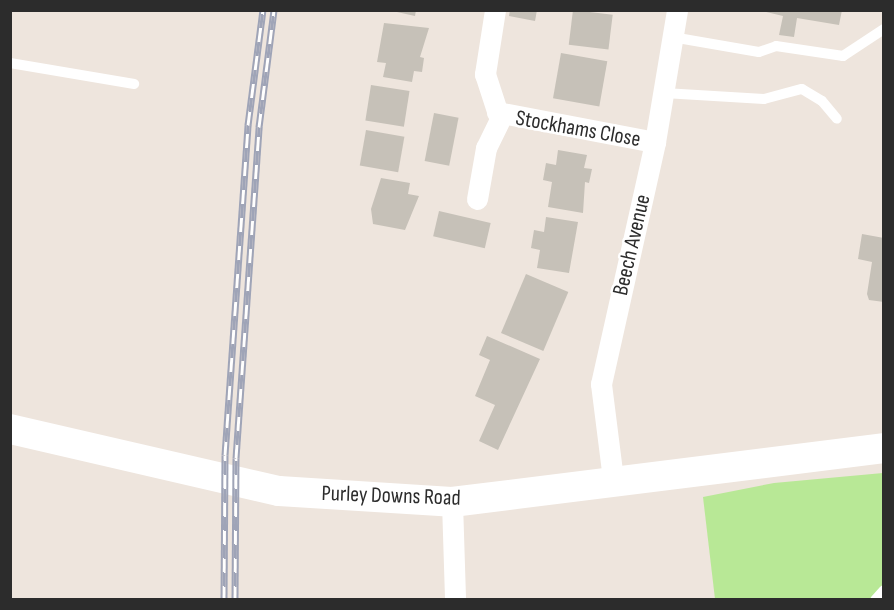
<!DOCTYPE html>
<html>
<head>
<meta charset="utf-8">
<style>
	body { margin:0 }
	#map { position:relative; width:894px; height:610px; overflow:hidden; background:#eee5dd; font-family:"Sofia Sans Condensed",sans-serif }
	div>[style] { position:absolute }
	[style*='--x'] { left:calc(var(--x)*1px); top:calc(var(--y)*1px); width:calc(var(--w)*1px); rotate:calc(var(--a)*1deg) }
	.green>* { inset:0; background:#b8e896 }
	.building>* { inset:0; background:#c6c1b8; transform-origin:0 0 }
	.lane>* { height:10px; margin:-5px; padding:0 5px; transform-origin:5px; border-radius:5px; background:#fff }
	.street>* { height:21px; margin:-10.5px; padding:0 10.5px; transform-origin:10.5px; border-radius:10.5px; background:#fff }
	.secondary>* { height:30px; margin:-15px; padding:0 15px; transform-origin:15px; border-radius:15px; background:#fff }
	.rail>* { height:7px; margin-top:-3.5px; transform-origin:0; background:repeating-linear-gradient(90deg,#fff 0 14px,#9fa4b7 0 28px); box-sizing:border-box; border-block:2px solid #9fa4b7 }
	span { translate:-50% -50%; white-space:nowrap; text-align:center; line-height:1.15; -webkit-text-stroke:5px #fff; paint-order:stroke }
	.street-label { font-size:22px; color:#2c2c2c }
	.frame { position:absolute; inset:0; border:12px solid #2c2c2c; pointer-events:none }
</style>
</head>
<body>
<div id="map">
	<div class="green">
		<div style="clip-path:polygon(883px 473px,883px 599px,715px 599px,703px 497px,774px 483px)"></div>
	</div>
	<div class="building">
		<div style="clip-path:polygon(388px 10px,416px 10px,415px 16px)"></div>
		<div style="clip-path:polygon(510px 10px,537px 10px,535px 21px,509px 16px)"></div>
		<div style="left:573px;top:10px;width:40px;height:35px;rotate:7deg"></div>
		<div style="clip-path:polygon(758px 10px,842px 10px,839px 25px,797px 18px,794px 37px,779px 35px,783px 16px)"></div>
		<div style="clip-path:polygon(384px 23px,429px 28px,420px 57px,424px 58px,422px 72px,414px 71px,412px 82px,383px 77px,386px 63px,377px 62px)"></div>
		<div style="left:561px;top:53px;width:47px;height:46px;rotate:10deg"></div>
		<div style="left:371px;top:85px;width:39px;height:36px;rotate:9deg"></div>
		<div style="left:434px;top:113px;width:25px;height:49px;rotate:11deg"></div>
		<div style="left:366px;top:130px;width:39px;height:36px;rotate:10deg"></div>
		<div style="clip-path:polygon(558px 150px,587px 155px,584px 168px,592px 169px,589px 183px,585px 182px,583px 213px,548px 207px,552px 182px,543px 180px,546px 163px,556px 165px)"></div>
		<div style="clip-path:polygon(381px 178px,410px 183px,408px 194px,419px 196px,405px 230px,373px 224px,371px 209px)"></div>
		<div style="left:439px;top:211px;width:53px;height:26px;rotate:13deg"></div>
		<div style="clip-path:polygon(546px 217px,578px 222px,569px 273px,537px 268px,540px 250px,531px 248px,534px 230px,544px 232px)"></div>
		<div style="clip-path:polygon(862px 234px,884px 238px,884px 302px,869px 300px,867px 294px,872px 262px,858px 259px)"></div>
		<div style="left:526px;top:274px;width:46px;height:64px;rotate:23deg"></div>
		<div style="clip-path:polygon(487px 336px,540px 359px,498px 450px,479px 441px,495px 405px,475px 396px,490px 360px,479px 355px)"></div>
	</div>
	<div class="lane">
		<div style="--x:672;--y:37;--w:88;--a:9.8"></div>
		<div style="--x:759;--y:52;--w:18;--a:-19"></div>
		<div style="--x:776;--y:46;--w:68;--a:8.5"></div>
		<div style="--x:843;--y:56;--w:49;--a:-33.4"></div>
		<div style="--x:10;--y:63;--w:126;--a:9.6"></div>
		<div style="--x:664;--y:93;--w:100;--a:3.4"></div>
		<div style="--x:764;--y:99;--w:39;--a:-15"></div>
		<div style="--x:802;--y:89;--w:23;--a:31"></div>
		<div style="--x:822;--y:101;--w:23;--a:50"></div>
		<div style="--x:875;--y:600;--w:13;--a:-48"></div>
	</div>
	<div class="street">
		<div style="--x:495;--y:10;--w:65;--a:98.9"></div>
		<div style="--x:485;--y:74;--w:40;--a:72"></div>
		<div style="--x:497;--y:112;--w:161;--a:10.8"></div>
		<div style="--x:477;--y:199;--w:52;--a:-80"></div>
		<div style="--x:486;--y:148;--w:37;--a:-64"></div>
		<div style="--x:613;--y:479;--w:96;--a:-97.2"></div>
		<div style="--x:601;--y:384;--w:248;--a:-77.4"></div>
		<div style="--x:655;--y:142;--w:134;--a:-80.5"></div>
		<div style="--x:452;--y:502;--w:98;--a:88.2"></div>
	</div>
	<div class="secondary">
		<div style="--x:10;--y:429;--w:276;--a:13"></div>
		<div style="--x:279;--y:491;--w:173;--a:3.6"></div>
		<div style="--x:452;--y:502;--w:435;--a:-7.1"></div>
	</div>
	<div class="rail">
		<div style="--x:224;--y:600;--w:145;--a:-89.6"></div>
		<div style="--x:225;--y:455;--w:331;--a:-86"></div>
		<div style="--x:248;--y:125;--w:116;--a:-82.6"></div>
		<div style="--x:235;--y:600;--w:142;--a:-89.6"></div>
		<div style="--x:236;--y:458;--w:332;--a:-86"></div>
		<div style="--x:259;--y:127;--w:118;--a:-82.7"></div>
	</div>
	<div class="street-label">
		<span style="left:578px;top:129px;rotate:10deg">Stockhams Close</span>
		<span style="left:632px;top:245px;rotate:-77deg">Beech Avenue</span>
		<span style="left:391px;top:496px;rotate:2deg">Purley Downs Road</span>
	</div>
	<div class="frame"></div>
</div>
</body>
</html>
